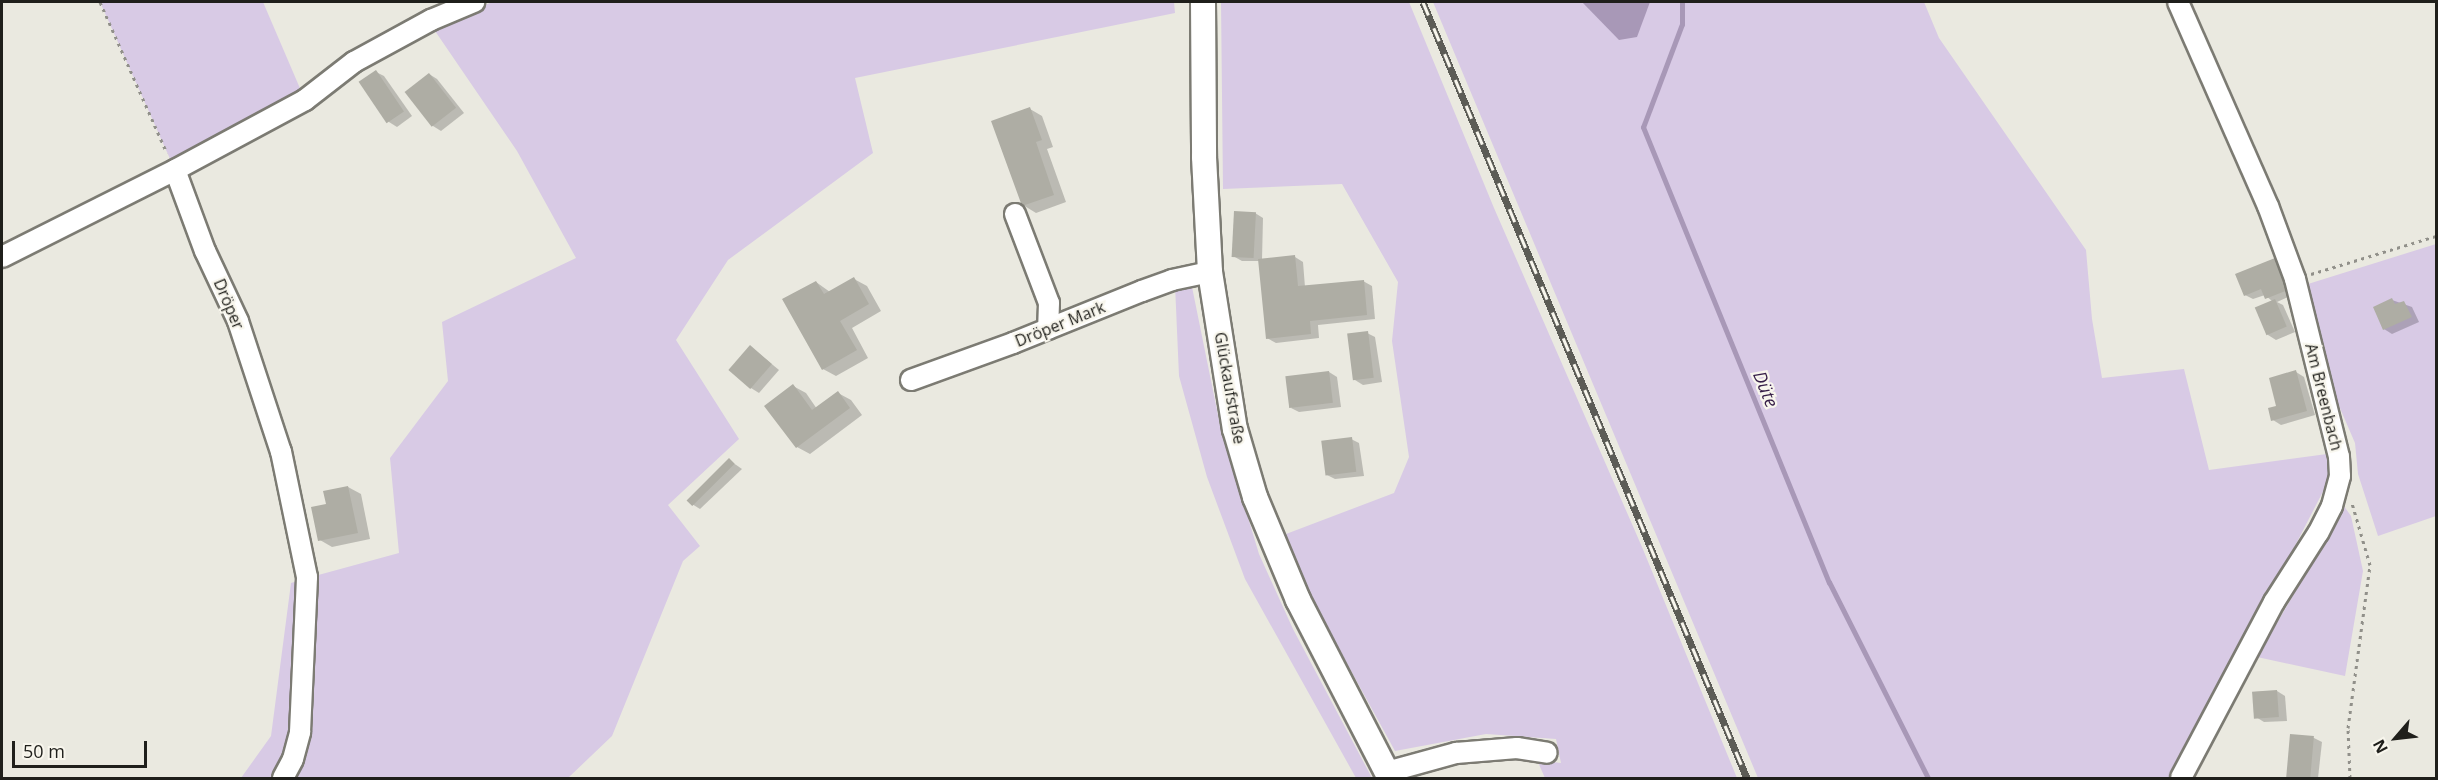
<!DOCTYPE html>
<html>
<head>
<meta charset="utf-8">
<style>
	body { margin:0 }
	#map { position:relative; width:2438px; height:780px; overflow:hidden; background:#eae9e0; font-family:"Open Sans",sans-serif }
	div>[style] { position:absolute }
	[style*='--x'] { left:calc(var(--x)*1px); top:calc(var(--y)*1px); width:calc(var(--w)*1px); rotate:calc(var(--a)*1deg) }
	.green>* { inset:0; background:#d8cae5 }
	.water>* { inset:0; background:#a898b7 }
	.shadow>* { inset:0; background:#0003 }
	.stream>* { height:5px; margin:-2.5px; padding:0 2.5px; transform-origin:2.5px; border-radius:2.5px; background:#a898b7 }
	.building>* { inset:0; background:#aeada4; transform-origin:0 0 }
	.path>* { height:3px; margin-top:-1.5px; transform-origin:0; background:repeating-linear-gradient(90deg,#91908a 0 3px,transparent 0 7.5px) }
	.roads { filter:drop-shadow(2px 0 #7c7b73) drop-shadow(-2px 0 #7c7b73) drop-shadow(0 2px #7c7b73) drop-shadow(0 -2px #7c7b73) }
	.minor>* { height:20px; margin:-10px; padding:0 10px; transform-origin:10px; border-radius:10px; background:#fff }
	.major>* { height:24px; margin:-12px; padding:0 12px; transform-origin:12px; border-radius:12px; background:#fff }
	.rail>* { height:7px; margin-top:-3.5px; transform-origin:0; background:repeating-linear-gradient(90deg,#f8f6ed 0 14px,#5c5c56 0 28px); box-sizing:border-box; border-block:2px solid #5c5c56 }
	span { translate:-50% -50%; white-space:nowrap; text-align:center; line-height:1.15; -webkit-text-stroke:4.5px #f8f6ed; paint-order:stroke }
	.street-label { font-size:16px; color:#1f1f1b }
	.water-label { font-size:18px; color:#351d47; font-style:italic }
	.frame { position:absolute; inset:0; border:3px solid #1f1f1b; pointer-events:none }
	.north { position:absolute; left:2366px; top:708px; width:60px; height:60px; -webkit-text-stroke:4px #f8f6ed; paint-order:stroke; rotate:242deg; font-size:16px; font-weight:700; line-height:24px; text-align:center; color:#1f1f1b }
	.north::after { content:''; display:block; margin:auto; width:21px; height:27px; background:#1f1f1b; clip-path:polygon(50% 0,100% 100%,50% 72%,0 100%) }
	.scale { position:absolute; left:12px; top:741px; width:135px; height:27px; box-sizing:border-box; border:3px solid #1f1f1b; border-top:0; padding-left:8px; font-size:18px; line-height:21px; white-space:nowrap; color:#1f1f1b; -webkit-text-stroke:4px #f8f6ed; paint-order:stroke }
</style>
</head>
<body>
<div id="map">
	<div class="green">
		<div style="clip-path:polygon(100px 2px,263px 2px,305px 100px,175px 170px)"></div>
		<div style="clip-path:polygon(492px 2px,1174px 2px,1175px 13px,855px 78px,873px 153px,728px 260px,676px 340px,739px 439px,668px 505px,700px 546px,683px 561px,612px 736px,568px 778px,291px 778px,311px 577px,399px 553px,390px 458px,448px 381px,442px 322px,576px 258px,517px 151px,433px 28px)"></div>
		<div style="clip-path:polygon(1221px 2px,1409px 2px,1494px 208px,1642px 547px,1737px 778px,1545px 778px,1537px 760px,1561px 763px,1556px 739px,1486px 734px,1395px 751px,1311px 598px,1286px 534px,1394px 493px,1409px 457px,1392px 341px,1398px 282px,1342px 184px,1223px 189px)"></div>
		<div style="clip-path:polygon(1433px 2px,1924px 2px,1939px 38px,2086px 250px,2092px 319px,2102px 378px,2184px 369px,2209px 470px,2327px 454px,2330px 478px,2175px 778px,1758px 778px)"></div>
		<div style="clip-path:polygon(2436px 244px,2436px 516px,2378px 536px,2358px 474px,2355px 443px,2330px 385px,2308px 284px)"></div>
		<div style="clip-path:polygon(1191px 282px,1220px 425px,1259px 554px,1293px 629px,1372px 778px,1356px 778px,1245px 579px,1207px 477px,1179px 376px,1175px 285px)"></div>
		<div style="clip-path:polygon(2341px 502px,2351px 516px,2363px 571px,2345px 676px,2257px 657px,2326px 539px)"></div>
		<div style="clip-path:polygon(301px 580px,293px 743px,276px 778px,241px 778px,271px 736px,291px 583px)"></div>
	</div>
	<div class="water">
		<div style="clip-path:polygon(1582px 2px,1650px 2px,1637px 37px,1619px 40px)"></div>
	</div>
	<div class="shadow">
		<div style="clip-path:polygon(376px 72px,384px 76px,412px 116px,397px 127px,389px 122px)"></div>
		<div style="clip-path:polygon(429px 74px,437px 79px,464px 113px,441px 131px,433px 126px)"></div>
		<div style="clip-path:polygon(1030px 109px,1042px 116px,1053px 147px,1047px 149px,1066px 202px,1036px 213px,1023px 205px)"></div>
		<div style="clip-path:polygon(1255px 213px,1263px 218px,1262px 260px,1295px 257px,1303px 262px,1305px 287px,1363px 281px,1372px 286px,1375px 319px,1318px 325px,1319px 338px,1276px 343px,1267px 338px,1259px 261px,1242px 261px,1233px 256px)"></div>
		<div style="clip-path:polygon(2275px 260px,2283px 264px,2295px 294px,2277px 302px,2283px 305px,2295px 332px,2276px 340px,2268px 335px,2272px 301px,2265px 295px,2253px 299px,2245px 295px)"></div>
		<div style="clip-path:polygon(854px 279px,867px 286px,881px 311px,852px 328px,868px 358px,836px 376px,823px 369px,816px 282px,830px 292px)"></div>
		<div style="clip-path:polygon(2392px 300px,2412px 307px,2419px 322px,2392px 334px,2384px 329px)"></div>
		<div style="clip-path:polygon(1367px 333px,1375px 337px,1382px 382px,1363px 385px,1355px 380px)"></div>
		<div style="clip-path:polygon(751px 347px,779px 370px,759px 393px,751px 388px)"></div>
		<div style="clip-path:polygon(1329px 372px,1337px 377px,1341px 407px,1299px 412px,1291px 408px)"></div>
		<div style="clip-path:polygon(2296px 372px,2304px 377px,2315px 415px,2281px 425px,2273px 420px)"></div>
		<div style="clip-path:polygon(793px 386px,806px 393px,817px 409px,838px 393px,851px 400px,862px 415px,810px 454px,797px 447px,767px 406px)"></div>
		<div style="clip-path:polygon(1351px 439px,1359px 443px,1364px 476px,1335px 479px,1327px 475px)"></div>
		<div style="clip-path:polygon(729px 460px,742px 469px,700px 509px,692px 504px)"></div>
		<div style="clip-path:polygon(348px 487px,361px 494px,370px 539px,332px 547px,320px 540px,328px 505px)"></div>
		<div style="clip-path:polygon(2277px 691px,2285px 696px,2287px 721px,2264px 722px,2256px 717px,2254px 692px)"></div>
		<div style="clip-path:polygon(2292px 736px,2314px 738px,2322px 742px,2318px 778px,2287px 778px)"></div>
	</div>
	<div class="stream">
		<div style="--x:1682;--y:2;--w:22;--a:90"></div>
		<div style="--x:1682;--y:24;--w:110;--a:110.7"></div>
		<div style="--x:1643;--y:127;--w:492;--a:67.8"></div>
		<div style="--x:1829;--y:582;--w:220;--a:63.2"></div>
	</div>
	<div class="building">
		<div style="left:376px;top:70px;width:50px;height:21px;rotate:56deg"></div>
		<div style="left:429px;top:73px;width:44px;height:31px;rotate:52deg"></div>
		<div style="clip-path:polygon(1030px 107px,1042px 140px,1036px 142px,1054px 195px,1022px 206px,991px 121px)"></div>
		<div style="left:1234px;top:211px;width:22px;height:46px;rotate:3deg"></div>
		<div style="clip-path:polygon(1295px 255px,1298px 286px,1364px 280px,1367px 315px,1310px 321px,1311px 334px,1266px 339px,1258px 259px)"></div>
		<div style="clip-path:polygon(2275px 258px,2288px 290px,2265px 299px,2261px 289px,2244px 296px,2235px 274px)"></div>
		<div style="clip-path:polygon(854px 277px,869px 304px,840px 321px,857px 350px,822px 370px,782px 299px,816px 281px,824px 294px)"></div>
		<div style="clip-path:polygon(2392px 298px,2395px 304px,2404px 301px,2412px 317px,2383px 330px,2373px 307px)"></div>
		<div style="left:2275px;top:299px;width:30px;height:22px;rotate:67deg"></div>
		<div style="left:1368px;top:331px;width:47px;height:21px;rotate:83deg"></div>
		<div style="left:750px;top:345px;width:29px;height:33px;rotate:41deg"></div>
		<div style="clip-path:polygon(2296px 370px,2307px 411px,2271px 421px,2268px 408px,2276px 406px,2269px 378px)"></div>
		<div style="left:1329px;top:371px;width:32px;height:44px;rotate:83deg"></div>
		<div style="clip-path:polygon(793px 384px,812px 410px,838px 391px,850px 408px,796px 448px,764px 406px)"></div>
		<div style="left:1352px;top:437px;width:35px;height:31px;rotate:83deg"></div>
		<div style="left:729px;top:458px;width:8px;height:60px;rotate:45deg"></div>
		<div style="clip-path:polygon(348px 486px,358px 533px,318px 541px,311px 507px,326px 504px,323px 491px)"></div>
		<div style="left:2277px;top:690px;width:27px;height:25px;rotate:86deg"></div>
		<div style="left:2290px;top:734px;width:24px;height:44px;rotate:5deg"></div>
	</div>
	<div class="path">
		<div style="--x:100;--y:2;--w:165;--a:66.1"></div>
		<div style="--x:2311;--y:274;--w:131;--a:-16.9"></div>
		<div style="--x:2350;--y:778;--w:50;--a:-92.3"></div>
		<div style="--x:2348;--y:728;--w:164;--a:-82.3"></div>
		<div style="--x:2370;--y:565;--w:65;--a:-106.2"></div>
	</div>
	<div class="roads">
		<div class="minor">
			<div style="--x:2178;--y:2;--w:223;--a:66.2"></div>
			<div style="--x:2268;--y:206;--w:78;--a:69.7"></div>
			<div style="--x:2295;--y:279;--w:183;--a:76.1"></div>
			<div style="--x:2339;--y:457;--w:19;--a:87"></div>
			<div style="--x:2340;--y:476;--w:31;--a:105"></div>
			<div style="--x:2332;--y:506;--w:30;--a:117"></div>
			<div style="--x:2318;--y:533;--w:82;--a:122.5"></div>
			<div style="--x:2274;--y:602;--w:199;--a:117.9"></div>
			<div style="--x:1015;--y:214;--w:95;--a:69.1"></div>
			<div style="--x:1049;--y:303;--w:26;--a:92"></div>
			<div style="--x:2;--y:257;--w:194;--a:-26.7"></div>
			<div style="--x:911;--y:380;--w:109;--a:-19.9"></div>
			<div style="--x:1013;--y:343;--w:139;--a:-22"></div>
			<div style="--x:1142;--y:291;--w:32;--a:-20"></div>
			<div style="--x:1172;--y:280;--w:39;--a:-12"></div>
			<div style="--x:1387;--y:772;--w:72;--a:-15.4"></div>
			<div style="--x:1456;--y:753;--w:61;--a:-4.7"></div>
			<div style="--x:1517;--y:748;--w:30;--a:9"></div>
			<div style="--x:283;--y:778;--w:21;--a:-62"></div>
			<div style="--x:293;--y:759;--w:28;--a:-75"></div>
			<div style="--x:300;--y:732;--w:155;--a:-87.4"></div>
			<div style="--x:307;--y:577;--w:128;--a:-101.7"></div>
			<div style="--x:281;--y:452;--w:138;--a:-108.2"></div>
			<div style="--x:238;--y:321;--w:77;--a:-115.2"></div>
			<div style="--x:205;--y:251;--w:86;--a:-110.3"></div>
			<div style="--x:175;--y:170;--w:148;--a:-28.3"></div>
			<div style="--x:305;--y:100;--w:62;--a:-37.8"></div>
			<div style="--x:354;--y:62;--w:88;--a:-28.6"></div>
			<div style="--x:431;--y:20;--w:47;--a:-22.7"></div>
		</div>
		<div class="major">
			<div style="--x:1203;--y:2;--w:155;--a:89.6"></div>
			<div style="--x:1204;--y:157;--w:115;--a:87"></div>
			<div style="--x:1210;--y:272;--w:159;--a:81"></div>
			<div style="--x:1235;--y:429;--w:71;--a:73.6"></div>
			<div style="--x:1255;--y:497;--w:112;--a:67.3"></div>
			<div style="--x:1298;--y:600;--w:200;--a:62.7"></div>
		</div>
	</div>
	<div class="rail">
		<div style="--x:1423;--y:2;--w:841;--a:67.34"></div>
	</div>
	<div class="street-label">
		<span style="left:229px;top:304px;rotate:67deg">Dröper</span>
		<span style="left:1060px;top:324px;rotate:-22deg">Dröper Mark</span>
		<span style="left:1230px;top:388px;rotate:80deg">Glückaufstraße</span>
		<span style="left:2324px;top:397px;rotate:76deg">Am Breenbach</span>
	</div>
	<div class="water-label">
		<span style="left:1766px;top:389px;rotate:68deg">Düte</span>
	</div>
	<div class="frame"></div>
	<div class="north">N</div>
	<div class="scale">50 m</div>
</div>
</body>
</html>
